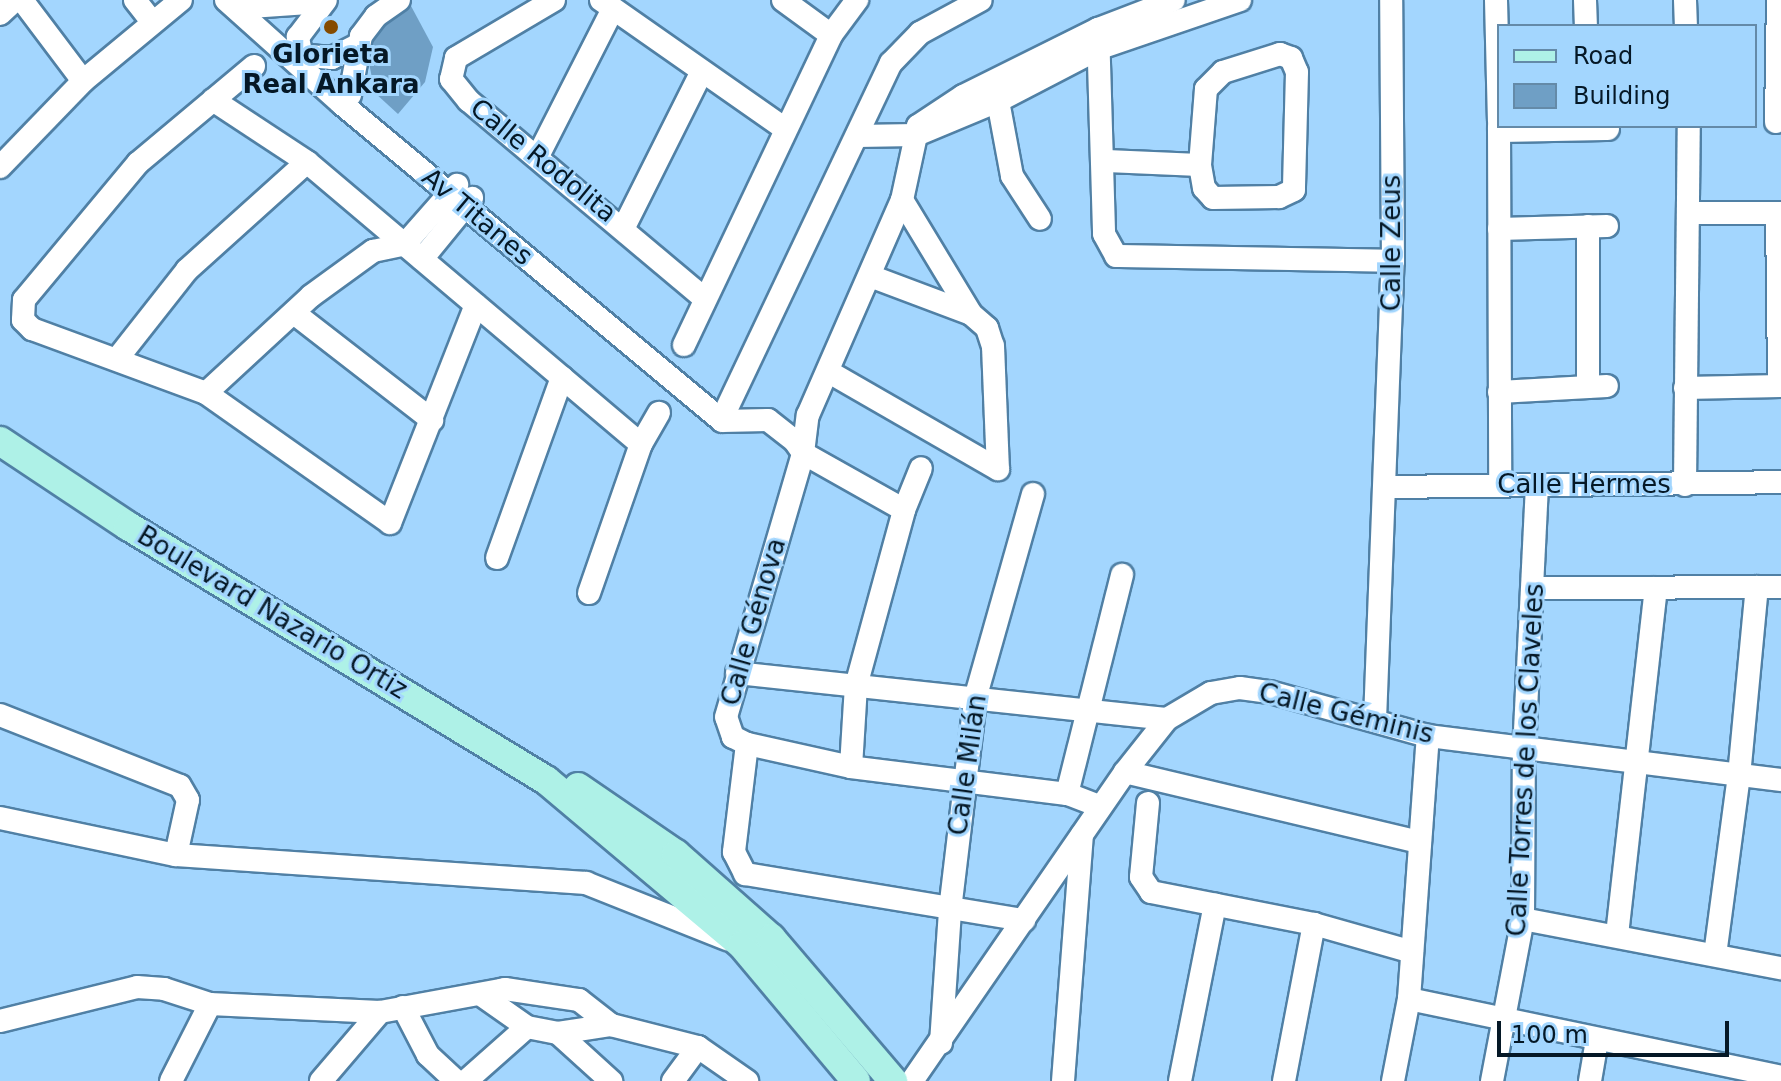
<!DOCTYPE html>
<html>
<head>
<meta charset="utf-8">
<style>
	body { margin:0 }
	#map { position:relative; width:1781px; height:1081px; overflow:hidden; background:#a3d6fe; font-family:"DejaVu Sans",sans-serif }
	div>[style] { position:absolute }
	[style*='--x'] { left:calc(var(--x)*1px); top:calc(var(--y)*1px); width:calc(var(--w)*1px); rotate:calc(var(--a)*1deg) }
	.building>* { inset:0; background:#6f9fc5 }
	.roads { filter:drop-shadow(2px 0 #5080a5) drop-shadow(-2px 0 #5080a5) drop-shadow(0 2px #5080a5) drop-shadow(0 -2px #5080a5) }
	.minor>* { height:22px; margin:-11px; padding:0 11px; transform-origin:11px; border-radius:11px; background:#fff }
	.major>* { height:28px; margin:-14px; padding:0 14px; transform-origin:14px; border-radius:14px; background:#aef1e7 }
	.dots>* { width:22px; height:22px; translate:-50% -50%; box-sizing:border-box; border:4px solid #a3d6fe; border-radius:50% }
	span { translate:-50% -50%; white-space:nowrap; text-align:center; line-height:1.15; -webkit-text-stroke:6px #a3d6fe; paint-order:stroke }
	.poi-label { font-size:26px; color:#051826; font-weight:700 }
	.street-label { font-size:26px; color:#051826 }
	.legend { position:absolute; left:1497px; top:24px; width:260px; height:104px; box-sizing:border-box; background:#a3d6fe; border:2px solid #648aa8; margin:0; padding:10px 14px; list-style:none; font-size:24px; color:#051826 }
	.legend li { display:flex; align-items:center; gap:16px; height:40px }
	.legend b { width:40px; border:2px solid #648aa8 }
	.scale { position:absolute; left:1497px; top:1021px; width:232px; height:36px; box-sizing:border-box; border:4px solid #051826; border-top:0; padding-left:10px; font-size:24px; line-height:28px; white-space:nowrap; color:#051826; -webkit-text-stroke:6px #a3d6fe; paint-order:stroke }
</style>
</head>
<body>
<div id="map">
	<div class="building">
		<div style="clip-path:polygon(411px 6px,433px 47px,425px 82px,398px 114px,375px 93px,367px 53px,374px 30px)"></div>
	</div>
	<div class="roads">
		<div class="minor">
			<div style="--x:22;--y:0;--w:101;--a:53"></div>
			<div style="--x:83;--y:81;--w:127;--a:-39.6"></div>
			<div style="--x:135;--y:0;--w:28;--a:52"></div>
			<div style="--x:226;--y:0;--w:156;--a:41.9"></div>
			<div style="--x:342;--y:104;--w:495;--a:39.8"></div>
			<div style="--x:722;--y:421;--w:46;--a:-1.2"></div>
			<div style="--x:768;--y:420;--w:33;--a:38"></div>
			<div style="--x:794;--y:440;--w:16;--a:55"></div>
			<div style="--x:803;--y:453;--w:116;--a:29.4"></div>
			<div style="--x:554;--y:0;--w:114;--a:149.4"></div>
			<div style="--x:456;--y:58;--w:22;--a:103"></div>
			<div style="--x:451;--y:79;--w:28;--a:51"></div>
			<div style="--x:469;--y:101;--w:307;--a:40"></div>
			<div style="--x:601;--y:0;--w:225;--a:35"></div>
			<div style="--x:783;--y:0;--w:59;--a:36.1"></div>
			<div style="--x:1496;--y:0;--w:121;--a:88.6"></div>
			<div style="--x:1585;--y:0;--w:26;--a:88"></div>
			<div style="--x:1685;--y:0;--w:26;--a:88"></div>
			<div style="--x:250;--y:7;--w:73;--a:-3.9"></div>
			<div style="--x:0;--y:14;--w:21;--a:-43"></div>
			<div style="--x:1098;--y:29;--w:205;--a:88.3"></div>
			<div style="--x:1104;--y:234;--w:25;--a:61"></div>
			<div style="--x:1116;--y:256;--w:277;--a:1"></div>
			<div style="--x:286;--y:54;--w:46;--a:5"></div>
			<div style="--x:332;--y:58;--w:27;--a:-27"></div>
			<div style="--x:1280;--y:54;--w:12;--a:20"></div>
			<div style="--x:1291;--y:58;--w:15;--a:67"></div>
			<div style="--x:1297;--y:72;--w:118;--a:91.5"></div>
			<div style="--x:1294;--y:190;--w:17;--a:155"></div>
			<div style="--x:1279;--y:197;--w:66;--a:179.1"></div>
			<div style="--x:1213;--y:198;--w:13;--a:-132"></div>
			<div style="--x:1204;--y:188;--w:23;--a:-100"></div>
			<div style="--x:1200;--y:165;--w:76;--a:-85.5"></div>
			<div style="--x:1206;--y:89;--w:24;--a:-45"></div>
			<div style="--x:1223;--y:72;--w:60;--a:-17.5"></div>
			<div style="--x:254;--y:66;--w:151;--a:140.1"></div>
			<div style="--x:138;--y:163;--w:178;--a:129.8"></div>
			<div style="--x:24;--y:300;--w:20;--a:93"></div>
			<div style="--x:23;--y:320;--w:13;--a:45"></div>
			<div style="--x:32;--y:329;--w:185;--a:20.2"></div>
			<div style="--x:206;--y:393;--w:225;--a:35.2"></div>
			<div style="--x:390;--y:523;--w:234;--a:-68.5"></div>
			<div style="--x:305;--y:71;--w:35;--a:-102"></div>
			<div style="--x:298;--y:37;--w:46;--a:-52.9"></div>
			<div style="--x:350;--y:95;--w:60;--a:-79.4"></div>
			<div style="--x:361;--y:36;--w:25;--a:-53"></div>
			<div style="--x:376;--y:16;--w:28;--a:-35"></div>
			<div style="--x:213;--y:100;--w:113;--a:33.4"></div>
			<div style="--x:307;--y:162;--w:437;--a:40.2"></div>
			<div style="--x:998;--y:101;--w:76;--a:79.4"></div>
			<div style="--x:1012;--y:176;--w:51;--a:56.9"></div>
			<div style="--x:1776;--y:122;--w:122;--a:-89.1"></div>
			<div style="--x:1499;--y:126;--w:358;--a:89.8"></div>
			<div style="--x:1499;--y:131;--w:109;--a:-1.1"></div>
			<div style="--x:857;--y:136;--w:59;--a:-1"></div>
			<div style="--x:916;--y:135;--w:89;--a:-22.5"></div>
			<div style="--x:998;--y:101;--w:115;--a:-27.5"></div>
			<div style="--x:1100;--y:48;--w:148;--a:-18.9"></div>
			<div style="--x:538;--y:156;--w:163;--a:-63"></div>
			<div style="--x:1106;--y:161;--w:94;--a:2.4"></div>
			<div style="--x:0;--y:167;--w:120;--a:-46"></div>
			<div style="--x:902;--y:200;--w:133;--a:58.8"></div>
			<div style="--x:1688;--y:213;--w:93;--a:0"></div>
			<div style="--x:1777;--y:213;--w:173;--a:89.3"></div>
			<div style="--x:624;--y:227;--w:172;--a:-63.4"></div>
			<div style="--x:1499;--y:229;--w:108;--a:-1.6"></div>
			<div style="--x:422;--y:259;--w:79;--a:-50.7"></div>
			<div style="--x:870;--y:276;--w:108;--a:20.6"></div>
			<div style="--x:971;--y:314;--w:21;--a:41"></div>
			<div style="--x:987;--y:328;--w:19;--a:72"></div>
			<div style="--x:993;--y:346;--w:123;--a:87.7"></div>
			<div style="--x:294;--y:313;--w:175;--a:37.8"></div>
			<div style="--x:684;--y:345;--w:343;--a:-64.6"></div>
			<div style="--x:831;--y:35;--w:44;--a:-53.4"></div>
			<div style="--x:117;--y:359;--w:113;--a:-51.8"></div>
			<div style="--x:187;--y:270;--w:161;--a:-42"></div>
			<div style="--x:829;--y:372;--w:195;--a:29.9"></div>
			<div style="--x:1588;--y:387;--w:161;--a:-90"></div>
			<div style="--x:1685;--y:388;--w:96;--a:-1.2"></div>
			<div style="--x:1499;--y:392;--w:108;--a:-3.2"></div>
			<div style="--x:206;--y:393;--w:143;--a:-42.7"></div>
			<div style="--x:311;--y:296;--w:77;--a:-36"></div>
			<div style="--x:373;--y:251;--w:33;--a:-12"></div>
			<div style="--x:405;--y:244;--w:79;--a:-48.6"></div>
			<div style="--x:726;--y:410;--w:384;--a:-64.6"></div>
			<div style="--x:891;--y:63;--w:42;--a:-46"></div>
			<div style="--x:920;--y:33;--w:69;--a:-28.4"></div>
			<div style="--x:1685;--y:485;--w:359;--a:-89.4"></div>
			<div style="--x:1387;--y:487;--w:394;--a:-0.7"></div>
			<div style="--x:497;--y:558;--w:192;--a:-70.2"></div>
			<div style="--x:1535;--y:588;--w:246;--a:-0.2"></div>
			<div style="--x:589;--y:593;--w:158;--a:-70.8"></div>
			<div style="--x:641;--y:444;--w:36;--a:-60"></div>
			<div style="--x:737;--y:673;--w:432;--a:6.1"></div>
			<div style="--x:0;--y:715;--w:193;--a:21.5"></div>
			<div style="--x:180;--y:786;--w:16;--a:60"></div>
			<div style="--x:188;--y:800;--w:56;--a:102.3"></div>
			<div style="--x:1375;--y:720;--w:459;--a:-87.8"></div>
			<div style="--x:1393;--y:261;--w:261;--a:-90.4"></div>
			<div style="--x:747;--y:744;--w:109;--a:96.9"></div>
			<div style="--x:734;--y:852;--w:25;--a:63"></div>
			<div style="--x:745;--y:874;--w:283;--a:9.4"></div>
			<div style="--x:851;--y:767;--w:81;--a:-86.5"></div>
			<div style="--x:856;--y:686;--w:182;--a:-74.7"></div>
			<div style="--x:904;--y:510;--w:45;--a:-68"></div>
			<div style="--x:1125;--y:772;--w:301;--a:13.4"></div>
			<div style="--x:1067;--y:794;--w:226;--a:-75.9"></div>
			<div style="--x:1148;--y:803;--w:74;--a:95.4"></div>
			<div style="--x:1141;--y:877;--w:18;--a:56"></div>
			<div style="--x:1151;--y:892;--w:166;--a:11.1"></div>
			<div style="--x:1314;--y:924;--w:102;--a:15.9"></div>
			<div style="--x:1099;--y:806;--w:34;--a:-159"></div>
			<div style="--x:1067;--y:794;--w:218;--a:-172.9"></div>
			<div style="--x:851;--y:767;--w:107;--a:-167.5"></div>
			<div style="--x:747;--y:744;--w:16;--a:-153"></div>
			<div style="--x:733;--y:737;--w:21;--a:-109"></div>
			<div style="--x:726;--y:717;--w:275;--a:-73.7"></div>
			<div style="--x:803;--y:453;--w:38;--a:-83"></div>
			<div style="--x:808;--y:415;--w:235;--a:-66.4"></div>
			<div style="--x:902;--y:200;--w:76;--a:-77.8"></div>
			<div style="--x:918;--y:126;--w:54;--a:-33.7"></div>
			<div style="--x:963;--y:96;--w:151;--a:-26.4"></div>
			<div style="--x:1098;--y:29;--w:81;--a:-20.9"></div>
			<div style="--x:0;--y:818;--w:180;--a:11.9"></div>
			<div style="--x:176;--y:855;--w:411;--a:3.9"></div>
			<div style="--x:586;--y:883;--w:152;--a:21.7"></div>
			<div style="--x:1523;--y:919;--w:263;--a:10.8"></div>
			<div style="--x:1617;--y:935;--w:349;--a:-83.6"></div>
			<div style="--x:1715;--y:955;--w:181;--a:-82.4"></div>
			<div style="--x:1739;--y:776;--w:190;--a:-84.6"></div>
			<div style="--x:1409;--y:999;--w:380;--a:11.8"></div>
			<div style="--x:403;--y:1007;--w:54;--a:62.5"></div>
			<div style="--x:428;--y:1055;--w:38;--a:43"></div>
			<div style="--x:0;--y:1021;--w:141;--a:-13.9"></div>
			<div style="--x:137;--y:987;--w:27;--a:4"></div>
			<div style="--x:164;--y:989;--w:48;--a:18.1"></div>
			<div style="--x:210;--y:1004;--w:170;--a:2.7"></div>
			<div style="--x:380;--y:1012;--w:127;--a:-10.4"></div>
			<div style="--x:505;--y:989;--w:75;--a:8.5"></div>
			<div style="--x:579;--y:1000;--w:41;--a:38"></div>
			<div style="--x:527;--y:1027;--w:32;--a:11"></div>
			<div style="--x:558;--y:1033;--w:54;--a:-8.6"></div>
			<div style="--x:611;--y:1025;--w:90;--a:14.2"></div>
			<div style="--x:698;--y:1047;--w:60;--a:34.8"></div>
			<div style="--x:558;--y:1033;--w:72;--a:42.2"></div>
			<div style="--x:941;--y:1043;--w:133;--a:-86.1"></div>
			<div style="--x:950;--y:910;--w:212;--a:-83.2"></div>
			<div style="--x:975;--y:699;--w:213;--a:-74.2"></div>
			<div style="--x:171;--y:1081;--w:86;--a:-63.1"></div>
			<div style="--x:321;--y:1081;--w:91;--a:-49.5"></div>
			<div style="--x:466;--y:1081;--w:81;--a:-41.5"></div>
			<div style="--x:527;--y:1027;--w:57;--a:-144.9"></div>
			<div style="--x:673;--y:1081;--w:42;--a:-53.7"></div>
			<div style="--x:912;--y:1081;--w:375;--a:-55.4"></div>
			<div style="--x:1125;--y:772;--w:68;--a:-51.6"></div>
			<div style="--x:1167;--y:719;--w:51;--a:-30.6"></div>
			<div style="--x:1211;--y:693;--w:29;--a:-10"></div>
			<div style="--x:1240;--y:688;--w:30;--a:8"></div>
			<div style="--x:1270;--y:692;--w:164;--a:15.6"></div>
			<div style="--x:1428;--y:736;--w:356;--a:7.1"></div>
			<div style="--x:1063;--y:1081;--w:247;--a:-85.6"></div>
			<div style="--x:1180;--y:1081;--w:180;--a:-78.8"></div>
			<div style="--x:1284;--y:1081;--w:160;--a:-79.2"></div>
			<div style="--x:1393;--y:1081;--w:84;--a:-79"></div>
			<div style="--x:1409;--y:999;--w:264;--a:-85.9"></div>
			<div style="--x:1492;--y:1081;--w:165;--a:-79.2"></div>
			<div style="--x:1523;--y:919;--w:168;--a:-89.7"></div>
			<div style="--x:1524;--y:751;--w:267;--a:-87.2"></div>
			<div style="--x:1590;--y:1081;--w:42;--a:-80.3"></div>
		</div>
		<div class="major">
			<div style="--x:0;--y:441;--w:154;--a:33.6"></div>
			<div style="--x:128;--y:526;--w:489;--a:31.3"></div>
			<div style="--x:546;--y:780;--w:256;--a:40.1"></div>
			<div style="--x:742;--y:945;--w:177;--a:50"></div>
			<div style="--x:578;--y:787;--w:119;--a:34.4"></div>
			<div style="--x:676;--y:854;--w:127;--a:41.5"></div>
			<div style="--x:771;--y:938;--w:188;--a:49.5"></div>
		</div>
	</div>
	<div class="dots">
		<div style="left:331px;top:27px;background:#854b00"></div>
	</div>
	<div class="poi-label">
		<span style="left:331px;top:70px">Glorieta<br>Real Ankara</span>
	</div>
	<div class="street-label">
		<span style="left:543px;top:161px;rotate:39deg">Calle Rodolita</span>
		<span style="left:477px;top:217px;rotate:40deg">Av Titanes</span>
		<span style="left:1392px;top:243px;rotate:-90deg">Calle Zeus</span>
		<span style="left:1584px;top:485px">Calle Hermes</span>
		<span style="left:272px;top:613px;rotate:31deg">Boulevard Nazario Ortiz</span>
		<span style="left:754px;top:622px;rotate:-74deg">Calle Génova</span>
		<span style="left:1346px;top:714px;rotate:14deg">Calle Géminis</span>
		<span style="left:1526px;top:760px;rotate:-87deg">Calle Torres de los Claveles</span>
		<span style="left:968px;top:765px;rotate:-82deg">Calle Milán</span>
	</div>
	<ul class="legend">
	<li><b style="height:10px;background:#aef1e7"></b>Road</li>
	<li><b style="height:22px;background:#6f9fc5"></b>Building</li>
	</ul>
	<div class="scale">100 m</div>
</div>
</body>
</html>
